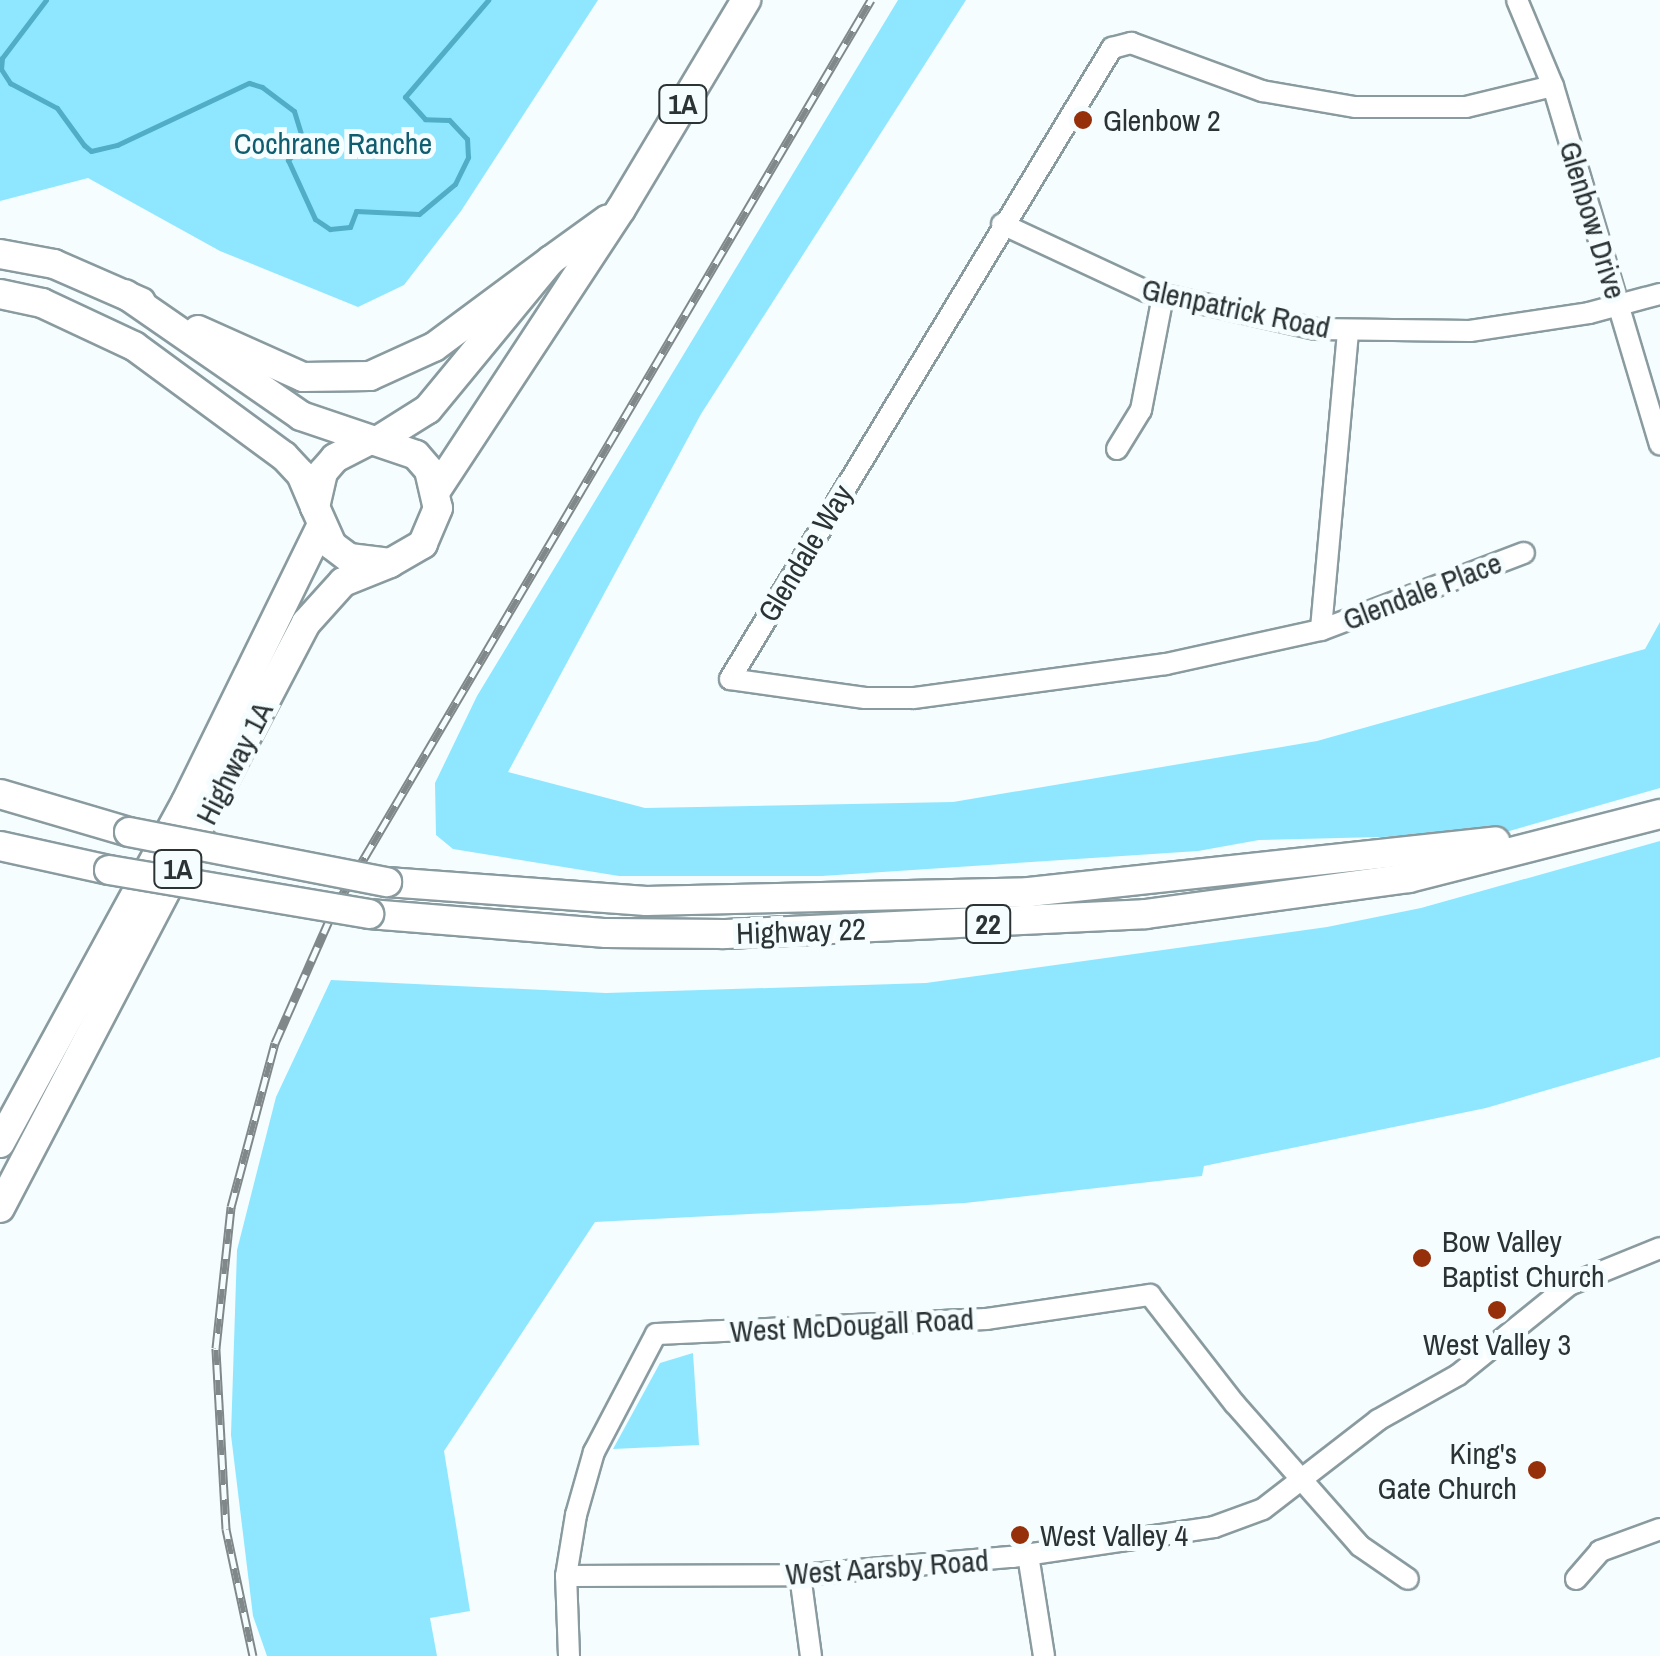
<!DOCTYPE html>
<html>
<head>
<meta charset="utf-8">
<style>
	body { margin:0 }
	#map { position:relative; width:1660px; height:1656px; overflow:hidden; background:#f5fdff; font-family:"Archivo Narrow",sans-serif }
	div>[style] { position:absolute }
	[style*='--x'] { left:calc(var(--x)*1px); top:calc(var(--y)*1px); width:calc(var(--w)*1px); rotate:calc(var(--a)*1deg) }
	.green>* { inset:0; background:#8fe7ff }
	.stream>* { height:5px; margin:-2.5px; padding:0 2.5px; transform-origin:2.5px; border-radius:2.5px; background:#50adc5 }
	.roads { filter:drop-shadow(2px 0 #8a9ba0) drop-shadow(-2px 0 #8a9ba0) drop-shadow(0 2px #8a9ba0) drop-shadow(0 -2px #8a9ba0) }
	.minor>* { height:20px; margin:-10px; padding:0 10px; transform-origin:10px; border-radius:10px; background:#fff }
	.major>* { height:28px; margin:-14px; padding:0 14px; transform-origin:14px; border-radius:14px; background:#fff }
	.rail>* { height:9px; margin-top:-4.5px; transform-origin:0; background:repeating-linear-gradient(90deg,#f5fdff 0 15px,#81888a 0 30px); box-sizing:border-box; border-block:2px solid #81888a }
	.bridges { filter:drop-shadow(2px 0 #8a9ba0) drop-shadow(-2px 0 #8a9ba0) drop-shadow(0 2px #8a9ba0) drop-shadow(0 -2px #8a9ba0) }
	.major-bridge>* { height:28px; margin:-14px; padding:0 14px; transform-origin:14px; border-radius:14px; background:#fff }
	.dots>* { width:28px; height:28px; translate:-50% -50%; box-sizing:border-box; border:5px solid #f5fdff; border-radius:50% }
	span { translate:-50% -50%; white-space:nowrap; text-align:center; line-height:1.15; -webkit-text-stroke:10px #f5fdff; paint-order:stroke }
	.shield-label span { padding:2px 8px; background:#f5fdff; border:2px solid; border-radius:8px; -webkit-text-stroke-width:0 }
	.shield-label { font-size:28px; color:#2c3335; font-weight:700 }
	.poi-label { font-size:30px; color:#2c3335 }
	.left { translate:0 -50%; text-align:left }
	.right { translate:-100% -50%; text-align:right }
	.park-label { font-size:30px; color:#105d6f }
	.street-label { font-size:30px; color:#2c3335 }
</style>
</head>
<body>
<div id="map">
	<div class="green">
		<div style="clip-path:polygon(0 0,598px 0,461px 211px,404px 285px,358px 307px,220px 251px,88px 178px,0 201px)"></div>
		<div style="clip-path:polygon(898px 0,966px 0,701px 414px,508px 772px,645px 808px,953px 802px,1317px 741px,1645px 649px,1660px 622px,1660px 788px,1499px 834px,1259px 840px,1198px 851px,822px 876px,619px 876px,453px 849px,436px 835px,435px 783px,477px 696px)"></div>
		<div style="clip-path:polygon(1660px 841px,1660px 1057px,1486px 1108px,1204px 1166px,1202px 1176px,965px 1203px,595px 1222px,444px 1451px,470px 1611px,430px 1618px,437px 1656px,267px 1656px,253px 1616px,231px 1435px,237px 1250px,276px 1097px,331px 980px,606px 993px,926px 983px,1327px 927px,1421px 908px)"></div>
		<div style="clip-path:polygon(693px 1353px,699px 1445px,613px 1449px,660px 1363px)"></div>
	</div>
	<div class="stream">
		<div style="--x:46;--y:0;--w:73;--a:127.2"></div>
		<div style="--x:2;--y:58;--w:11;--a:95"></div>
		<div style="--x:1;--y:69;--w:17;--a:57"></div>
		<div style="--x:10;--y:83;--w:53;--a:28"></div>
		<div style="--x:57;--y:108;--w:46;--a:53.9"></div>
		<div style="--x:84;--y:145;--w:9;--a:41"></div>
		<div style="--x:91;--y:151;--w:27;--a:-13"></div>
		<div style="--x:117;--y:145;--w:146;--a:-25.2"></div>
		<div style="--x:249;--y:83;--w:14;--a:17"></div>
		<div style="--x:262;--y:87;--w:40;--a:37"></div>
		<div style="--x:294;--y:111;--w:34;--a:73"></div>
		<div style="--x:304;--y:144;--w:23;--a:135"></div>
		<div style="--x:288;--y:160;--w:65;--a:65.4"></div>
		<div style="--x:315;--y:219;--w:18;--a:34"></div>
		<div style="--x:330;--y:229;--w:20;--a:-6"></div>
		<div style="--x:350;--y:227;--w:17;--a:-69"></div>
		<div style="--x:356;--y:211;--w:63;--a:2.7"></div>
		<div style="--x:419;--y:214;--w:47;--a:-39.8"></div>
		<div style="--x:455;--y:184;--w:30;--a:-64"></div>
		<div style="--x:468;--y:157;--w:18;--a:-93"></div>
		<div style="--x:467;--y:139;--w:26;--a:-133"></div>
		<div style="--x:449;--y:120;--w:24;--a:-178"></div>
		<div style="--x:425;--y:119;--w:30;--a:-132"></div>
		<div style="--x:405;--y:97;--w:128;--a:-49.4"></div>
	</div>
	<div class="roads">
		<div class="minor">
			<div style="--x:1517;--y:0;--w:93;--a:67.3"></div>
			<div style="--x:1553;--y:86;--w:374;--a:73.4"></div>
			<div style="--x:1002;--y:224;--w:159;--a:25"></div>
			<div style="--x:1146;--y:291;--w:174;--a:12.6"></div>
			<div style="--x:1316;--y:329;--w:154;--a:0.7"></div>
			<div style="--x:1470;--y:331;--w:120;--a:-8.6"></div>
			<div style="--x:1589;--y:313;--w:73;--a:-15"></div>
			<div style="--x:1348;--y:332;--w:299;--a:95.2"></div>
			<div style="--x:1321;--y:630;--w:159;--a:167.6"></div>
			<div style="--x:1166;--y:664;--w:255;--a:172.3"></div>
			<div style="--x:913;--y:698;--w:48;--a:180"></div>
			<div style="--x:865;--y:698;--w:136;--a:-172"></div>
			<div style="--x:730;--y:679;--w:738;--a:-58.81"></div>
			<div style="--x:1112;--y:48;--w:20;--a:-15"></div>
			<div style="--x:1131;--y:43;--w:140;--a:20.1"></div>
			<div style="--x:1262;--y:91;--w:94;--a:9.8"></div>
			<div style="--x:1355;--y:107;--w:111;--a:0"></div>
			<div style="--x:1466;--y:107;--w:89;--a:-13.6"></div>
			<div style="--x:1117;--y:449;--w:46;--a:-58.4"></div>
			<div style="--x:1141;--y:410;--w:116;--a:-79.1"></div>
			<div style="--x:1321;--y:630;--w:217;--a:-20.8"></div>
			<div style="--x:1028;--y:1555;--w:102;--a:81"></div>
			<div style="--x:800;--y:1575;--w:82;--a:82.3"></div>
			<div style="--x:566;--y:1576;--w:234;--a:-0.2"></div>
			<div style="--x:800;--y:1575;--w:213;--a:-4.9"></div>
			<div style="--x:1012;--y:1557;--w:204;--a:-8.4"></div>
			<div style="--x:1214;--y:1527;--w:52;--a:-20.2"></div>
			<div style="--x:1263;--y:1509;--w:145;--a:-37.7"></div>
			<div style="--x:1378;--y:1420;--w:92;--a:-29.4"></div>
			<div style="--x:1458;--y:1375;--w:143;--a:-39"></div>
			<div style="--x:1569;--y:1285;--w:98;--a:-22.1"></div>
			<div style="--x:1576;--y:1579;--w:37;--a:-49"></div>
			<div style="--x:1600;--y:1551;--w:64;--a:-20.1"></div>
			<div style="--x:569;--y:1656;--w:80;--a:-92.1"></div>
			<div style="--x:566;--y:1576;--w:62;--a:-80.7"></div>
			<div style="--x:576;--y:1515;--w:66;--a:-74.1"></div>
			<div style="--x:594;--y:1452;--w:133;--a:-62.3"></div>
			<div style="--x:656;--y:1334;--w:331;--a:-2.6"></div>
			<div style="--x:987;--y:1319;--w:165;--a:-8.4"></div>
			<div style="--x:1150;--y:1295;--w:138;--a:52.1"></div>
			<div style="--x:1235;--y:1404;--w:189;--a:48.6"></div>
			<div style="--x:1360;--y:1546;--w:58;--a:34.5"></div>
		</div>
		<div class="major">
			<div style="--x:0;--y:254;--w:55;--a:10.5"></div>
			<div style="--x:54;--y:264;--w:95;--a:23.6"></div>
			<div style="--x:0;--y:294;--w:43;--a:12.1"></div>
			<div style="--x:42;--y:303;--w:102;--a:25.1"></div>
			<div style="--x:134;--y:346;--w:186;--a:36.3"></div>
			<div style="--x:284;--y:456;--w:25;--a:47"></div>
			<div style="--x:301;--y:474;--w:36;--a:67"></div>
			<div style="--x:125;--y:294;--w:214;--a:34.7"></div>
			<div style="--x:301;--y:416;--w:121;--a:18.7"></div>
			<div style="--x:416;--y:455;--w:20;--a:49"></div>
			<div style="--x:429;--y:470;--w:39;--a:77"></div>
			<div style="--x:438;--y:508;--w:39;--a:113"></div>
			<div style="--x:423;--y:544;--w:38;--a:150"></div>
			<div style="--x:390;--y:563;--w:41;--a:-173"></div>
			<div style="--x:349;--y:558;--w:21;--a:-143"></div>
			<div style="--x:332;--y:545;--w:42;--a:-114.1"></div>
			<div style="--x:315;--y:507;--w:36;--a:-77"></div>
			<div style="--x:323;--y:472;--w:18;--a:-49"></div>
			<div style="--x:335;--y:458;--w:35;--a:-27"></div>
			<div style="--x:198;--y:330;--w:115;--a:24.1"></div>
			<div style="--x:303;--y:377;--w:67;--a:-0.9"></div>
			<div style="--x:370;--y:376;--w:70;--a:-24.4"></div>
			<div style="--x:434;--y:347;--w:146;--a:-36.6"></div>
			<div style="--x:377;--y:441;--w:60;--a:-32.1"></div>
			<div style="--x:428;--y:409;--w:193;--a:-50.5"></div>
			<div style="--x:551;--y:260;--w:70;--a:-35.7"></div>
			<div style="--x:437;--y:489;--w:335;--a:-56.7"></div>
			<div style="--x:621;--y:209;--w:244;--a:-59.1"></div>
			<div style="--x:0;--y:794;--w:134;--a:16.4"></div>
			<div style="--x:0;--y:846;--w:112;--a:12.4"></div>
			<div style="--x:387;--y:882;--w:260;--a:4.2"></div>
			<div style="--x:646;--y:901;--w:383;--a:-1.3"></div>
			<div style="--x:1029;--y:892;--w:469;--a:-6.2"></div>
			<div style="--x:369;--y:914;--w:238;--a:4.6"></div>
			<div style="--x:606;--y:933;--w:118;--a:0.5"></div>
			<div style="--x:724;--y:934;--w:422;--a:-2.7"></div>
			<div style="--x:1146;--y:914;--w:265;--a:-7.8"></div>
			<div style="--x:1409;--y:878;--w:259;--a:-14.3"></div>
			<div style="--x:0;--y:1143;--w:388;--a:-61.4"></div>
			<div style="--x:186;--y:802;--w:305;--a:-63.9"></div>
			<div style="--x:0;--y:1208;--w:660;--a:-62.39"></div>
			<div style="--x:306;--y:623;--w:55;--a:-47.9"></div>
			<div style="--x:343;--y:582;--w:51;--a:-22"></div>
		</div>
	</div>
	<div class="rail">
		<div style="--x:253;--y:1656;--w:130;--a:-102"></div>
		<div style="--x:226;--y:1529;--w:181;--a:-93.2"></div>
		<div style="--x:216;--y:1348;--w:142;--a:-83.9"></div>
		<div style="--x:231;--y:1207;--w:170;--a:-75"></div>
		<div style="--x:275;--y:1043;--w:146;--a:-66.2"></div>
		<div style="--x:334;--y:909;--w:1056;--a:-59.43"></div>
	</div>
	<div class="bridges">
		<div class="major-bridge">
			<div style="--x:129;--y:832;--w:263;--a:11"></div>
			<div style="--x:109;--y:870;--w:264;--a:9.6"></div>
		</div>
	</div>
	<div class="dots">
		<div style="left:1083px;top:120px;background:#96300b"></div>
		<div style="left:1422px;top:1258px;background:#96300b"></div>
		<div style="left:1497px;top:1310px;background:#96300b"></div>
		<div style="left:1537px;top:1470px;background:#96300b"></div>
		<div style="left:1020px;top:1535px;background:#96300b"></div>
	</div>
	<div class="shield-label">
		<span style="left:683px;top:104px">1A</span>
		<span style="left:178px;top:869px">1A</span>
		<span style="left:988px;top:924px">22</span>
	</div>
	<div class="poi-label">
		<span class="left" style="left:1103px;top:120px">Glenbow 2</span>
		<span class="left" style="left:1442px;top:1258px">Bow Valley<br>Baptist Church</span>
		<span style="left:1497px;top:1344px">West Valley 3</span>
		<span class="right" style="left:1517px;top:1470px">King's<br>Gate Church</span>
		<span class="left" style="left:1040px;top:1535px">West Valley 4</span>
	</div>
	<div class="park-label">
		<span style="left:333px;top:143px">Cochrane Ranche</span>
	</div>
	<div class="street-label">
		<span style="left:1593px;top:220px;rotate:73deg">Glenbow Drive</span>
		<span style="left:1236px;top:308px;rotate:12deg">Glenpatrick Road</span>
		<span style="left:805px;top:553px;rotate:-59deg">Glendale Way</span>
		<span style="left:1422px;top:591px;rotate:-21deg">Glendale Place</span>
		<span style="left:234px;top:763px;rotate:-63deg">Highway 1A</span>
		<span style="left:801px;top:931px;rotate:-2deg">Highway 22</span>
		<span style="left:852px;top:1325px;rotate:-3deg">West McDougall Road</span>
		<span style="left:887px;top:1567px;rotate:-4deg">West Aarsby Road</span>
	</div>
</div>
</body>
</html>
